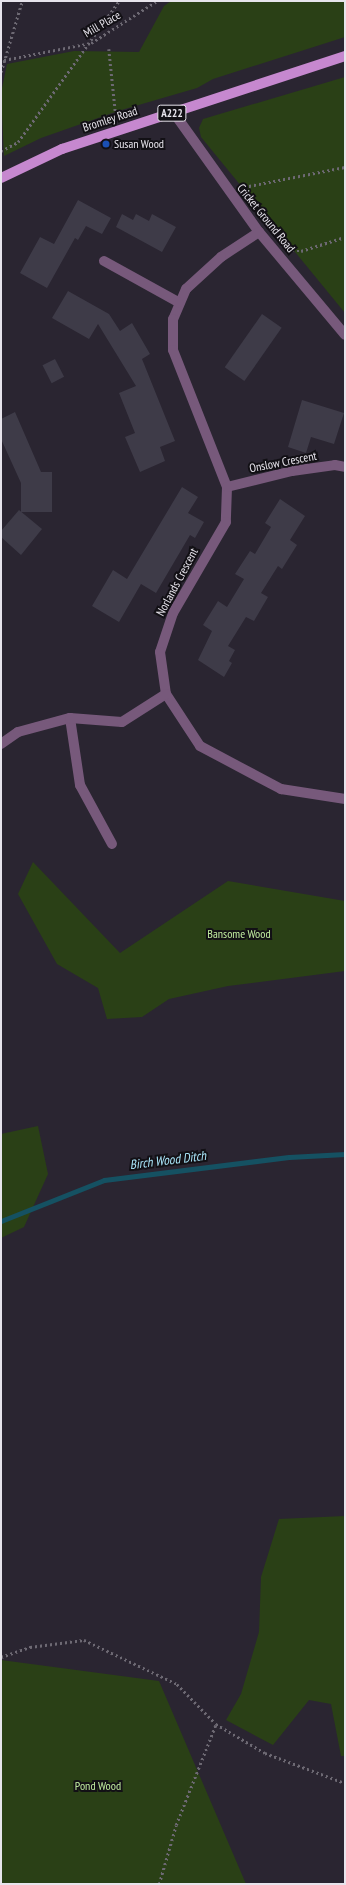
<!DOCTYPE html>
<html>
<head>
<meta charset="utf-8">
<style>
	body { margin:0 }
	#map { position:relative; width:346px; height:1885px; overflow:hidden; background:#2a2531; font-family:"PT Sans Narrow",sans-serif }
	div>[style] { position:absolute }
	[style*='--x'] { left:calc(var(--x)*1px); top:calc(var(--y)*1px); width:calc(var(--w)*1px); rotate:calc(var(--a)*1deg) }
	.green>* { inset:0; background:#2a4016 }
	.stream>* { height:5px; margin:-2.5px; padding:0 2.5px; transform-origin:2.5px; border-radius:2.5px; background:#155162 }
	.building>* { inset:0; background:#3e3b48; transform-origin:0 0 }
	.path>* { height:2.5px; margin-top:-1.25px; transform-origin:0; background:repeating-linear-gradient(90deg,#6d6973 0 2px,transparent 0 5px) }
	.minor>* { height:10px; margin:-5px; padding:0 5px; transform-origin:5px; border-radius:5px; background:#77597b }
	.primary>* { height:10px; margin:-5px; padding:0 5px; transform-origin:5px; border-radius:5px; background:#c688cf }
	.dots>* { width:11px; height:11px; translate:-50% -50%; box-sizing:border-box; border:2px solid #121015; border-radius:50% }
	span { translate:-50% -50%; white-space:nowrap; text-align:center; line-height:1.15; -webkit-text-stroke:4px #121015; paint-order:stroke }
	.shield-label span { padding:1px 3px; background:#121015; border:1px solid; border-radius:3px; -webkit-text-stroke-width:0 }
	.shield-label { font-size:11px; color:#e7e4ec; font-weight:700 }
	.street-label { font-size:12px; color:#e7e4ec }
	.poi-label { font-size:12px; color:#e7e4ec }
	.left { translate:0 -50%; text-align:left }
	.park-label { font-size:12px; color:#c0ec9f }
	.water-label { font-size:13px; color:#abe7fb; font-style:italic }
	.frame { position:absolute; inset:0; border:2px solid #e7e4ec; pointer-events:none }
</style>
</head>
<body>
<div id="map">
	<div class="green">
		<div style="clip-path:polygon(171px 1px,345px 1px,345px 37px,213px 79px,197px 88px,118px 111px,41px 138px,4px 156px,1px 93px,7px 64px,74px 51px,139px 52px,164px 6px)"></div>
		<div style="clip-path:polygon(345px 77px,345px 313px,201px 137px,199px 128px,203px 119px)"></div>
		<div style="clip-path:polygon(33px 862px,120px 953px,228px 881px,345px 901px,345px 971px,228px 986px,169px 999px,142px 1017px,107px 1019px,98px 988px,57px 964px,18px 894px)"></div>
		<div style="clip-path:polygon(38px 1126px,48px 1174px,24px 1227px,1px 1238px,1px 1134px)"></div>
		<div style="clip-path:polygon(345px 1516px,345px 1756px,341px 1756px,331px 1704px,309px 1700px,273px 1745px,226px 1720px,241px 1694px,259px 1632px,261px 1577px,279px 1519px)"></div>
		<div style="clip-path:polygon(1px 1660px,159px 1681px,246px 1884px,1px 1884px)"></div>
	</div>
	<div class="stream">
		<div style="--x:1;--y:1221;--w:111;--a:-21.7"></div>
		<div style="--x:104;--y:1180;--w:186;--a:-7.1"></div>
		<div style="--x:289;--y:1157;--w:56;--a:-3.1"></div>
	</div>
	<div class="building">
		<div style="clip-path:polygon(78px 200px,111px 218px,102px 234px,86px 226px,78px 240px,75px 238px,47px 288px,20px 273px,40px 237px,54px 244px)"></div>
		<div style="clip-path:polygon(122px 214px,133px 220px,136px 214px,149px 221px,152px 214px,176px 227px,162px 252px,116px 227px)"></div>
		<div style="clip-path:polygon(68px 291px,109px 314px,120px 331px,132px 323px,150px 354px,142px 359px,175px 441px,160px 447px,165px 461px,140px 472px,125px 437px,135px 433px,119px 393px,136px 386px,98px 324px,89px 339px,52px 318px)"></div>
		<div style="left:262px;top:314px;width:24px;height:65px;rotate:35deg"></div>
		<div style="left:55px;top:359px;width:20px;height:14px;rotate:63deg"></div>
		<div style="clip-path:polygon(302px 400px,344px 413px,334px 444px,311px 437px,306px 453px,288px 447px)"></div>
		<div style="clip-path:polygon(15px 412px,41px 472px,52px 472px,52px 512px,21px 512px,21px 483px,1px 439px,1px 419px)"></div>
		<div style="clip-path:polygon(182px 487px,198px 497px,188px 513px,204px 522px,195px 538px,190px 535px,156px 593px,141px 584px,119px 622px,92px 606px,113px 570px,127px 579px)"></div>
		<div style="clip-path:polygon(280px 499px,305px 516px,290px 540px,297px 545px,282px 569px,278px 566px,261px 593px,268px 597px,254px 621px,246px 617px,228px 646px,235px 650px,229px 661px,232px 663px,224px 677px,198px 660px,212px 631px,203px 625px,218px 601px,227px 607px,244px 579px,235px 574px,250px 551px,255px 554px,271px 527px,265px 523px)"></div>
		<div style="clip-path:polygon(19px 510px,42px 529px,21px 555px,1px 537px,1px 531px)"></div>
	</div>
	<div class="path">
		<div style="--x:109;--y:49;--w:68;--a:84.1"></div>
		<div style="--x:4;--y:60;--w:89;--a:-11.1"></div>
		<div style="--x:91;--y:43;--w:78;--a:-32.5"></div>
		<div style="--x:1;--y:72;--w:74;--a:-73.5"></div>
		<div style="--x:1;--y:151;--w:19;--a:-28"></div>
		<div style="--x:18;--y:142;--w:173;--a:-54.4"></div>
		<div style="--x:244;--y:187;--w:103;--a:-11.2"></div>
		<div style="--x:292;--y:251;--w:9;--a:0"></div>
		<div style="--x:301;--y:251;--w:46;--a:-17.7"></div>
		<div style="--x:1;--y:1657;--w:31;--a:-19"></div>
		<div style="--x:30;--y:1647;--w:54;--a:-7.4"></div>
		<div style="--x:84;--y:1640;--w:103;--a:25.3"></div>
		<div style="--x:177;--y:1684;--w:56;--a:45.7"></div>
		<div style="--x:216;--y:1724;--w:57;--a:30.6"></div>
		<div style="--x:265;--y:1753;--w:85;--a:20.6"></div>
		<div style="--x:159;--y:1884;--w:61;--a:-73.9"></div>
		<div style="--x:176;--y:1825;--w:109;--a:-68.4"></div>
	</div>
	<div class="minor">
		<div style="--x:174;--y:113;--w:146;--a:54.5"></div>
		<div style="--x:259;--y:232;--w:134;--a:50.1"></div>
		<div style="--x:259;--y:232;--w:45;--a:146.7"></div>
		<div style="--x:221;--y:257;--w:47;--a:137.6"></div>
		<div style="--x:186;--y:289;--w:33;--a:113"></div>
		<div style="--x:173;--y:319;--w:31;--a:90"></div>
		<div style="--x:173;--y:350;--w:147;--a:68.5"></div>
		<div style="--x:227;--y:487;--w:35;--a:92"></div>
		<div style="--x:226;--y:522;--w:105;--a:120.2"></div>
		<div style="--x:173;--y:613;--w:41;--a:108.4"></div>
		<div style="--x:160;--y:652;--w:42;--a:81.9"></div>
		<div style="--x:166;--y:694;--w:62;--a:56.8"></div>
		<div style="--x:200;--y:746;--w:92;--a:28"></div>
		<div style="--x:281;--y:789;--w:65;--a:8.9"></div>
		<div style="--x:104;--y:261;--w:85;--a:29"></div>
		<div style="--x:227;--y:487;--w:67;--a:-13.8"></div>
		<div style="--x:292;--y:471;--w:43;--a:-7.9"></div>
		<div style="--x:335;--y:465;--w:10;--a:11"></div>
		<div style="--x:70;--y:718;--w:68;--a:81.5"></div>
		<div style="--x:80;--y:785;--w:67;--a:61.5"></div>
		<div style="--x:1;--y:744;--w:21;--a:-35"></div>
		<div style="--x:18;--y:732;--w:54;--a:-15.1"></div>
		<div style="--x:70;--y:718;--w:52;--a:4.4"></div>
		<div style="--x:122;--y:722;--w:52;--a:-32.5"></div>
	</div>
	<div class="primary">
		<div style="--x:1;--y:178;--w:68;--a:-25.4"></div>
		<div style="--x:62;--y:149;--w:298;--a:-18.2"></div>
	</div>
	<div class="dots">
		<div style="left:106px;top:144px;background:#1a4fb4"></div>
	</div>
	<div class="shield-label">
		<span style="left:172px;top:113px">A222</span>
	</div>
	<div class="street-label">
		<span style="left:102px;top:24px;rotate:-30deg">Mill Place</span>
		<span style="left:110px;top:119px;rotate:-18deg">Bromley Road</span>
		<span style="left:266px;top:218px;rotate:51deg">Cricket Ground Road</span>
		<span style="left:283px;top:462px;rotate:-11deg">Onslow Crescent</span>
		<span style="left:177px;top:582px;rotate:-62deg">Norlands Crescent</span>
	</div>
	<div class="poi-label">
		<span class="left" style="left:114px;top:144px">Susan Wood</span>
	</div>
	<div class="park-label">
		<span style="left:239px;top:934px">Bansome Wood</span>
		<span style="left:98px;top:1786px">Pond Wood</span>
	</div>
	<div class="water-label">
		<span style="left:168px;top:1161px;rotate:-7deg">Birch Wood Ditch</span>
	</div>
	<div class="frame"></div>
</div>
</body>
</html>
